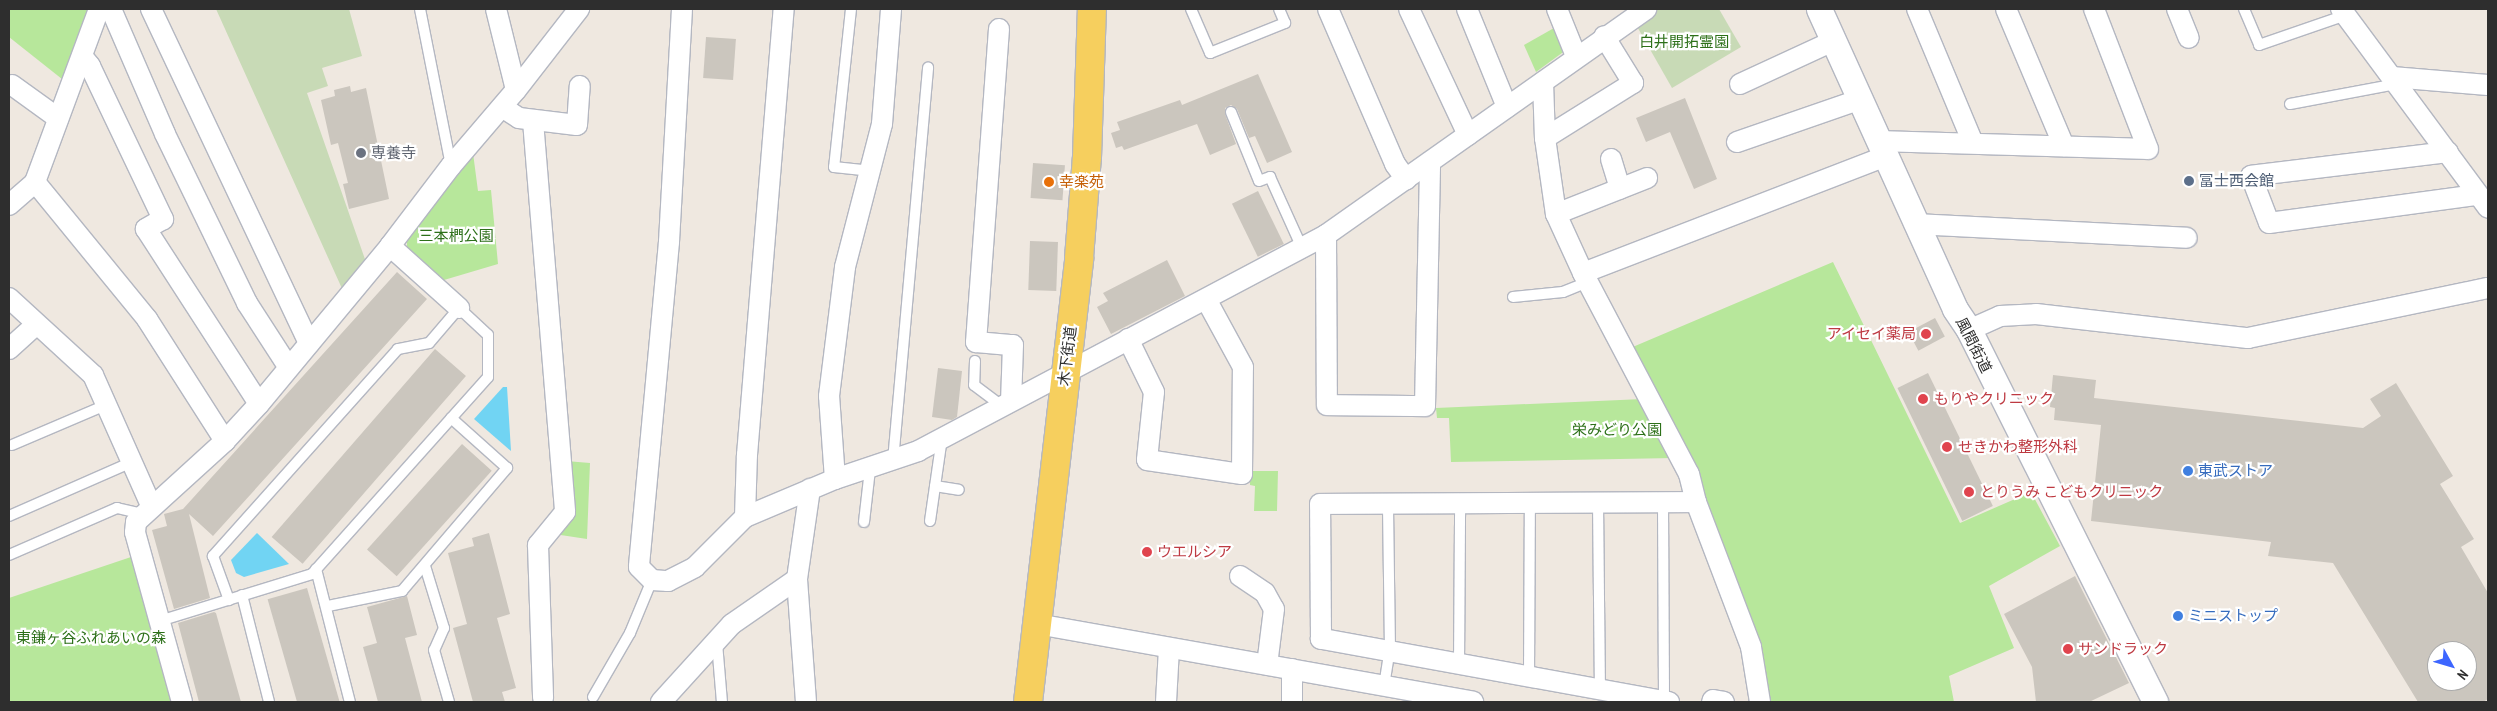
<!DOCTYPE html>
<html>
<head>
<meta charset="utf-8">
<style>
	body { margin:0 }
	#map { position:relative; width:2497px; height:711px; overflow:hidden; background:#efe8e0; font-family:"PT Sans Narrow","Noto Sans JP",sans-serif }
	div>[style] { position:absolute }
	[style*='--x'] { left:calc(var(--x)*1px); top:calc(var(--y)*1px); width:calc(var(--w)*1px); rotate:calc(var(--a)*1deg) }
	.green>* { inset:0; background:#b7e79b }
	.cemetery>* { inset:0; background:#c8dab6 }
	.water>* { inset:0; background:#71d4f3 }
	.building>* { inset:0; background:#cbc6be; transform-origin:0 0 }
	.roads { filter:drop-shadow(1px 0 #b4b7c1) drop-shadow(-1px 0 #b4b7c1) drop-shadow(0 1px #b4b7c1) drop-shadow(0 -1px #b4b7c1) }
	.service>* { height:10px; margin:-5px; padding:0 5px; transform-origin:5px; border-radius:5px; background:#fff }
	.minor>* { height:20px; margin:-10px; padding:0 10px; transform-origin:10px; border-radius:10px; background:#fff }
	.tertiary>* { height:25px; margin:-12.5px; padding:0 12.5px; transform-origin:12.5px; border-radius:12.5px; background:#fff }
	.primary>* { height:28px; margin:-14px; padding:0 14px; transform-origin:14px; border-radius:14px; background:#f6cf5e }
	.dots>* { width:14px; height:14px; translate:-50% -50%; box-sizing:border-box; border:2px solid #fff; border-radius:50% }
	span { translate:-50% -50%; white-space:nowrap; text-align:center; line-height:1.15; -webkit-text-stroke:4.5px #fff; paint-order:stroke }
	.park-label { font-size:15px; color:#2d7019 }
	.worship-label { font-size:15px; color:#5b616d }
	.left { translate:0 -50%; text-align:left }
	.service-label { font-size:15px; color:#4e5e75 }
	.food-label { font-size:15px; color:#c56008 }
	.health-label { font-size:15px; color:#be3a42 }
	.right { translate:-100% -50%; text-align:right }
	.street-label { font-size:15px; color:#2e2e2e }
	.shop-label { font-size:15px; color:#366cbe }
	.frame { position:absolute; inset:0; border:10px solid #2e2e2e; pointer-events:none }
	.north { position:absolute; left:2427px; top:641px; width:50px; height:50px; box-sizing:border-box; background:#fff; border:1px solid #ababab; border-radius:50%; rotate:129deg; font-size:14px; font-weight:700; line-height:20px; text-align:center; color:#2e2e2e }
	.north::after { content:''; display:block; margin:auto; width:18px; height:22px; background:#3d66ff; clip-path:polygon(50% 0,100% 100%,50% 72%,0 100%) }
</style>
</head>
<body>
<div id="map">
	<div class="green">
		<div style="clip-path:polygon(9px 9px,89px 9px,67px 83px,9px 37px)"></div>
		<div style="clip-path:polygon(1554px 28px,1566px 50px,1536px 72px,1524px 45px)"></div>
		<div style="clip-path:polygon(473px 153px,478px 191px,491px 190px,498px 264px,444px 280px,407px 247px,407px 240px)"></div>
		<div style="clip-path:polygon(1833px 262px,1960px 523px,2031px 492px,2060px 546px,1989px 586px,2014px 648px,1949px 676px,1954px 702px,1766px 702px,1756px 644px,1628px 349px)"></div>
		<div style="clip-path:polygon(1643px 399px,1674px 458px,1451px 462px,1449px 418px,1437px 418px,1436px 408px)"></div>
		<div style="clip-path:polygon(566px 461px,590px 463px,587px 539px,554px 534px,565px 520px,569px 523px,574px 517px,570px 513px)"></div>
		<div style="clip-path:polygon(1250px 471px,1278px 471px,1277px 511px,1254px 511px,1255px 486px,1250px 485px)"></div>
		<div style="clip-path:polygon(134px 556px,176px 702px,9px 702px,9px 598px)"></div>
	</div>
	<div class="cemetery">
		<div style="clip-path:polygon(216px 9px,349px 9px,362px 56px,322px 68px,328px 86px,307px 93px,367px 265px,344px 293px)"></div>
		<div style="clip-path:polygon(1655px 9px,1719px 9px,1741px 47px,1672px 88px,1635px 23px)"></div>
	</div>
	<div class="water">
		<div style="clip-path:polygon(503px 387px,507px 387px,511px 451px,474px 419px)"></div>
		<div style="clip-path:polygon(257px 533px,289px 564px,244px 577px,236px 573px,231px 560px)"></div>
	</div>
	<div class="building">
		<div style="left:706px;top:37px;width:30px;height:41px;rotate:4deg"></div>
		<div style="clip-path:polygon(1258px 74px,1292px 152px,1267px 163px,1255px 136px,1249px 138px,1237px 109px,1231px 105px,1225px 108px,1225px 114px,1236px 144px,1210px 155px,1197px 124px,1124px 150px,1122px 146px,1116px 148px,1111px 133px,1120px 130px,1117px 122px,1180px 100px,1182px 105px)"></div>
		<div style="clip-path:polygon(350px 86px,351px 92px,366px 88px,389px 199px,349px 209px,343px 184px,348px 183px,338px 143px,331px 145px,321px 100px,335px 96px,334px 90px)"></div>
		<div style="clip-path:polygon(1685px 98px,1717px 179px,1694px 189px,1670px 132px,1646px 142px,1636px 118px)"></div>
		<div style="left:1033px;top:163px;width:32px;height:35px;rotate:4deg"></div>
		<div style="left:1258px;top:191px;width:59px;height:29px;rotate:64deg"></div>
		<div style="left:1030px;top:241px;width:28px;height:49px;rotate:2deg"></div>
		<div style="clip-path:polygon(1167px 260px,1185px 296px,1111px 334px,1097px 307px,1108px 301px,1103px 293px)"></div>
		<div style="clip-path:polygon(397px 272px,427px 299px,213px 536px,189px 514px,210px 598px,174px 609px,152px 530px,167px 526px,164px 514px,183px 509px)"></div>
		<div style="left:1935px;top:318px;width:21px;height:30px;rotate:62deg"></div>
		<div style="left:435px;top:349px;width:41px;height:249px;rotate:41deg"></div>
		<div style="clip-path:polygon(938px 368px,962px 371px,957px 417px,952px 420px,932px 417px)"></div>
		<div style="left:1928px;top:373px;width:148px;height:34px;rotate:64deg"></div>
		<div style="clip-path:polygon(evenodd,2053px 375px,2096px 380px,2094px 398px,2363px 428px,2381px 416px,2370px 399px,2396px 383px,2453px 476px,2440px 484px,2474px 539px,2461px 547px,2488px 593px,2488px 699px,2483px 702px,2418px 702px,2333px 563px,2268px 556px,2271px 542px,2091px 521px,2101px 425px,2054px 420px,2055px 408px,2050px 407px,2053px 375px,2437px 651px,2467px 651px,2467px 681px,2437px 681px,2437px 651px)"></div>
		<div style="left:462px;top:444px;width:40px;height:142px;rotate:42deg"></div>
		<div style="clip-path:polygon(489px 533px,510px 614px,497px 618px,516px 688px,502px 692px,505px 702px,473px 702px,453px 628px,467px 624px,448px 553px,474px 546px,472px 538px)"></div>
		<div style="clip-path:polygon(2075px 576px,2129px 683px,2089px 702px,2036px 702px,2032px 667px,2004px 614px)"></div>
		<div style="left:307px;top:588px;width:119px;height:41px;rotate:74deg"></div>
		<div style="clip-path:polygon(407px 596px,417px 635px,405px 638px,422px 702px,378px 702px,363px 647px,377px 643px,367px 607px)"></div>
		<div style="clip-path:polygon(214px 612px,216px 613px,241px 702px,199px 702px,178px 623px)"></div>
	</div>
	<div class="roads">
		<div class="service">
			<div style="--x:420;--y:9;--w:160;--a:78.8"></div>
			<div style="--x:851;--y:9;--w:159;--a:96.1"></div>
			<div style="--x:834;--y:167;--w:38;--a:6"></div>
			<div style="--x:1191;--y:9;--w:48;--a:66.6"></div>
			<div style="--x:1210;--y:53;--w:81;--a:-21.8"></div>
			<div style="--x:1285;--y:23;--w:15;--a:-113"></div>
			<div style="--x:2244;--y:9;--w:39;--a:67"></div>
			<div style="--x:2259;--y:45;--w:92;--a:-19"></div>
			<div style="--x:2290;--y:104;--w:109;--a:-10.6"></div>
			<div style="--x:1231;--y:112;--w:74;--a:67.9"></div>
			<div style="--x:1259;--y:181;--w:12;--a:-20"></div>
			<div style="--x:1270;--y:177;--w:78;--a:65.7"></div>
			<div style="--x:1513;--y:297;--w:50;--a:-5.7"></div>
			<div style="--x:1563;--y:292;--w:27;--a:-22"></div>
			<div style="--x:975;--y:361;--w:24;--a:92"></div>
			<div style="--x:974;--y:385;--w:35;--a:37"></div>
			<div style="--x:12;--y:445;--w:102;--a:-23.1"></div>
			<div style="--x:893;--y:461;--w:395;--a:-84.9"></div>
			<div style="--x:935;--y:486;--w:24;--a:9"></div>
			<div style="--x:1598;--y:502;--w:188;--a:89.4"></div>
			<div style="--x:1663;--y:504;--w:198;--a:89.7"></div>
			<div style="--x:9;--y:516;--w:134;--a:-23.7"></div>
			<div style="--x:930;--y:521;--w:84;--a:-81.8"></div>
			<div style="--x:864;--y:522;--w:53;--a:-83.5"></div>
			<div style="--x:9;--y:555;--w:118;--a:-23.5"></div>
			<div style="--x:117;--y:508;--w:26;--a:13"></div>
			<div style="--x:425;--y:566;--w:65;--a:73"></div>
			<div style="--x:444;--y:628;--w:24;--a:114"></div>
			<div style="--x:434;--y:650;--w:54;--a:73.9"></div>
			<div style="--x:316;--y:569;--w:137;--a:75.7"></div>
			<div style="--x:242;--y:595;--w:110;--a:75.8"></div>
			<div style="--x:328;--y:606;--w:76;--a:-11.5"></div>
			<div style="--x:402;--y:591;--w:162;--a:-49.5"></div>
			<div style="--x:507;--y:468;--w:75;--a:-138.2"></div>
			<div style="--x:166;--y:619;--w:153;--a:-17.1"></div>
			<div style="--x:312;--y:574;--w:264;--a:-48.2"></div>
			<div style="--x:488;--y:377;--w:42;--a:-90"></div>
			<div style="--x:488;--y:335;--w:40;--a:-137"></div>
			<div style="--x:459;--y:308;--w:46;--a:130.6"></div>
			<div style="--x:429;--y:343;--w:32;--a:169"></div>
			<div style="--x:398;--y:349;--w:278;--a:131.8"></div>
			<div style="--x:213;--y:556;--w:47;--a:70"></div>
			<div style="--x:717;--y:643;--w:59;--a:85.2"></div>
			<div style="--x:1459;--y:665;--w:161;--a:-89.6"></div>
			<div style="--x:1529;--y:676;--w:173;--a:-89.7"></div>
			<div style="--x:1384;--y:686;--w:36;--a:-81"></div>
			<div style="--x:1390;--y:650;--w:146;--a:-90.8"></div>
			<div style="--x:593;--y:697;--w:74;--a:-60"></div>
			<div style="--x:630;--y:633;--w:57;--a:-67.5"></div>
		</div>
		<div class="minor">
			<div style="--x:111;--y:9;--w:136;--a:66.6"></div>
			<div style="--x:165;--y:134;--w:188;--a:64.1"></div>
			<div style="--x:247;--y:303;--w:77;--a:57.1"></div>
			<div style="--x:151;--y:9;--w:370;--a:64.7"></div>
			<div style="--x:496;--y:9;--w:83;--a:76.1"></div>
			<div style="--x:682;--y:9;--w:233;--a:93.2"></div>
			<div style="--x:669;--y:242;--w:326;--a:95.3"></div>
			<div style="--x:639;--y:567;--w:18;--a:45"></div>
			<div style="--x:652;--y:580;--w:16;--a:4"></div>
			<div style="--x:668;--y:581;--w:30;--a:-27"></div>
			<div style="--x:695;--y:567;--w:71;--a:-45"></div>
			<div style="--x:745;--y:517;--w:98;--a:-22.9"></div>
			<div style="--x:835;--y:479;--w:88;--a:-18.6"></div>
			<div style="--x:918;--y:451;--w:462;--a:-27.9"></div>
			<div style="--x:1326;--y:235;--w:392;--a:-35.2"></div>
			<div style="--x:1328;--y:9;--w:169;--a:66.6"></div>
			<div style="--x:1395;--y:164;--w:19;--a:54"></div>
			<div style="--x:1409;--y:9;--w:139;--a:64.9"></div>
			<div style="--x:1467;--y:9;--w:106;--a:67.8"></div>
			<div style="--x:1557;--y:9;--w:51;--a:68"></div>
			<div style="--x:1917;--y:9;--w:145;--a:67.3"></div>
			<div style="--x:2006;--y:9;--w:149;--a:67.1"></div>
			<div style="--x:2177;--y:9;--w:31;--a:68"></div>
			<div style="--x:2341;--y:9;--w:247;--a:53.5"></div>
			<div style="--x:999;--y:29;--w:314;--a:94.2"></div>
			<div style="--x:976;--y:342;--w:37;--a:5"></div>
			<div style="--x:1013;--y:345;--w:56;--a:92"></div>
			<div style="--x:82;--y:56;--w:13;--a:51"></div>
			<div style="--x:90;--y:66;--w:170;--a:64.5"></div>
			<div style="--x:163;--y:219;--w:20;--a:150"></div>
			<div style="--x:146;--y:229;--w:208;--a:57.1"></div>
			<div style="--x:2392;--y:77;--w:96;--a:4.8"></div>
			<div style="--x:1543;--y:82;--w:56;--a:88"></div>
			<div style="--x:1545;--y:138;--w:77;--a:81.8"></div>
			<div style="--x:1556;--y:214;--w:65;--a:65.4"></div>
			<div style="--x:1583;--y:273;--w:227;--a:62.2"></div>
			<div style="--x:1689;--y:474;--w:29;--a:76"></div>
			<div style="--x:1696;--y:502;--w:155;--a:69.2"></div>
			<div style="--x:1751;--y:647;--w:56;--a:80.7"></div>
			<div style="--x:1740;--y:84;--w:102;--a:-24.8"></div>
			<div style="--x:12;--y:85;--w:57;--a:35.7"></div>
			<div style="--x:502;--y:107;--w:20;--a:33"></div>
			<div style="--x:519;--y:118;--w:58;--a:6.9"></div>
			<div style="--x:577;--y:125;--w:39;--a:-86"></div>
			<div style="--x:533;--y:121;--w:392;--a:85.3"></div>
			<div style="--x:565;--y:512;--w:43;--a:129.3"></div>
			<div style="--x:538;--y:545;--w:153;--a:88.1"></div>
			<div style="--x:1545;--y:138;--w:104;--a:-32"></div>
			<div style="--x:1633;--y:83;--w:55;--a:-121.7"></div>
			<div style="--x:1879;--y:141;--w:269;--a:1.7"></div>
			<div style="--x:2148;--y:149;--w:150;--a:-111.1"></div>
			<div style="--x:1737;--y:142;--w:131;--a:-19.1"></div>
			<div style="--x:2448;--y:152;--w:198;--a:173.1"></div>
			<div style="--x:2251;--y:176;--w:50;--a:69"></div>
			<div style="--x:2269;--y:223;--w:210;--a:-7.7"></div>
			<div style="--x:1611;--y:159;--w:31;--a:73"></div>
			<div style="--x:35;--y:182;--w:177;--a:50.7"></div>
			<div style="--x:147;--y:319;--w:145;--a:57.4"></div>
			<div style="--x:9;--y:205;--w:35;--a:-41"></div>
			<div style="--x:35;--y:182;--w:184;--a:-69.7"></div>
			<div style="--x:1556;--y:214;--w:98;--a:-21.6"></div>
			<div style="--x:1915;--y:224;--w:272;--a:2.9"></div>
			<div style="--x:1326;--y:235;--w:170;--a:89.7"></div>
			<div style="--x:1327;--y:405;--w:98;--a:0.6"></div>
			<div style="--x:1425;--y:406;--w:244;--a:-88.8"></div>
			<div style="--x:390;--y:246;--w:93;--a:41.9"></div>
			<div style="--x:1583;--y:273;--w:325;--a:-21.1"></div>
			<div style="--x:9;--y:298;--w:114;--a:42.5"></div>
			<div style="--x:93;--y:375;--w:142;--a:66"></div>
			<div style="--x:1969;--y:330;--w:34;--a:-24"></div>
			<div style="--x:2000;--y:316;--w:36;--a:-3"></div>
			<div style="--x:2036;--y:314;--w:213;--a:6.5"></div>
			<div style="--x:2248;--y:338;--w:245;--a:-11.8"></div>
			<div style="--x:1128;--y:339;--w:59;--a:63.9"></div>
			<div style="--x:1154;--y:392;--w:68;--a:95.9"></div>
			<div style="--x:1147;--y:460;--w:96;--a:8.4"></div>
			<div style="--x:1242;--y:474;--w:107;--a:-89.5"></div>
			<div style="--x:1243;--y:367;--w:77;--a:-118.6"></div>
			<div style="--x:9;--y:349;--w:36;--a:-42"></div>
			<div style="--x:835;--y:479;--w:83;--a:-94.1"></div>
			<div style="--x:829;--y:396;--w:130;--a:-82.9"></div>
			<div style="--x:845;--y:267;--w:148;--a:-75.5"></div>
			<div style="--x:882;--y:124;--w:115;--a:-85.5"></div>
			<div style="--x:745;--y:517;--w:62;--a:-88.2"></div>
			<div style="--x:747;--y:455;--w:448;--a:-85.3"></div>
			<div style="--x:1240;--y:576;--w:30;--a:34"></div>
			<div style="--x:1265;--y:593;--w:18;--a:61"></div>
			<div style="--x:1274;--y:609;--w:56;--a:97.1"></div>
			<div style="--x:1037;--y:624;--w:443;--a:10.1"></div>
			<div style="--x:1292;--y:669;--w:33;--a:90"></div>
			<div style="--x:182;--y:702;--w:176;--a:-105.5"></div>
			<div style="--x:135;--y:532;--w:10;--a:-84"></div>
			<div style="--x:136;--y:522;--w:120;--a:-42.3"></div>
			<div style="--x:225;--y:441;--w:50;--a:-47.4"></div>
			<div style="--x:259;--y:404;--w:205;--a:-50.3"></div>
			<div style="--x:390;--y:246;--w:101;--a:-52.7"></div>
			<div style="--x:451;--y:166;--w:100;--a:-49.5"></div>
			<div style="--x:516;--y:90;--w:103;--a:-52.1"></div>
			<div style="--x:661;--y:702;--w:105;--a:-47.7"></div>
			<div style="--x:732;--y:624;--w:79;--a:-34.7"></div>
			<div style="--x:806;--y:702;--w:123;--a:-94.2"></div>
			<div style="--x:797;--y:579;--w:91;--a:-81.8"></div>
			<div style="--x:1166;--y:702;--w:54;--a:-86.8"></div>
			<div style="--x:1669;--y:702;--w:354;--a:-169.7"></div>
			<div style="--x:1321;--y:639;--w:135;--a:-90.4"></div>
			<div style="--x:1320;--y:504;--w:376;--a:-0.3"></div>
			<div style="--x:1712;--y:702;--w:2;--a:-63"></div>
			<div style="--x:1713;--y:700;--w:11;--a:10"></div>
		</div>
		<div class="tertiary">
			<div style="--x:1819;--y:9;--w:329;--a:65.6"></div>
			<div style="--x:1955;--y:309;--w:25;--a:56"></div>
			<div style="--x:1969;--y:330;--w:416;--a:63.4"></div>
		</div>
		<div class="primary">
			<div style="--x:1028;--y:702;--w:447;--a:-83.4"></div>
			<div style="--x:1079;--y:258;--w:101;--a:-85.5"></div>
			<div style="--x:1087;--y:157;--w:148;--a:-88.1"></div>
		</div>
	</div>
	<div class="dots">
		<div style="left:361px;top:153px;background:#6b7280"></div>
		<div style="left:2189px;top:181px;background:#5c6f8a"></div>
		<div style="left:1049px;top:182px;background:#e8710a"></div>
		<div style="left:1926px;top:334px;background:#e0444e"></div>
		<div style="left:1923px;top:399px;background:#e0444e"></div>
		<div style="left:1947px;top:447px;background:#e0444e"></div>
		<div style="left:2188px;top:471px;background:#3f7fe0"></div>
		<div style="left:1969px;top:492px;background:#e0444e"></div>
		<div style="left:1147px;top:552px;background:#e0444e"></div>
		<div style="left:2178px;top:616px;background:#3f7fe0"></div>
		<div style="left:2068px;top:649px;background:#e0444e"></div>
	</div>
	<div class="park-label">
		<span style="left:1684px;top:42px">白井開拓霊園</span>
		<span style="left:456px;top:236px">三本椚公園</span>
		<span style="left:1617px;top:430px">栄みどり公園</span>
		<span style="left:91px;top:638px">東鎌ヶ谷ふれあいの森</span>
	</div>
	<div class="worship-label">
		<span class="left" style="left:371px;top:153px">専養寺</span>
	</div>
	<div class="service-label">
		<span class="left" style="left:2199px;top:181px">冨士西会館</span>
	</div>
	<div class="food-label">
		<span class="left" style="left:1059px;top:182px">幸楽苑</span>
	</div>
	<div class="health-label">
		<span class="right" style="left:1916px;top:334px">アイセイ薬局</span>
		<span class="left" style="left:1934px;top:399px">もりやクリニック</span>
		<span class="left" style="left:1958px;top:447px">せきかわ整形外科</span>
		<span class="left" style="left:1980px;top:492px">とりうみ こどもクリニック</span>
		<span class="left" style="left:1157px;top:552px">ウエルシア</span>
		<span class="left" style="left:2078px;top:649px">サンドラック</span>
	</div>
	<div class="street-label">
		<span style="left:1974px;top:345px;rotate:63deg">風間街道</span>
		<span style="left:1067px;top:356px;rotate:-83deg">木下街道</span>
	</div>
	<div class="shop-label">
		<span class="left" style="left:2198px;top:471px">東武ストア</span>
		<span class="left" style="left:2188px;top:616px">ミニストップ</span>
	</div>
	<div class="frame"></div>
	<div class="north">N</div>
</div>
</body>
</html>
